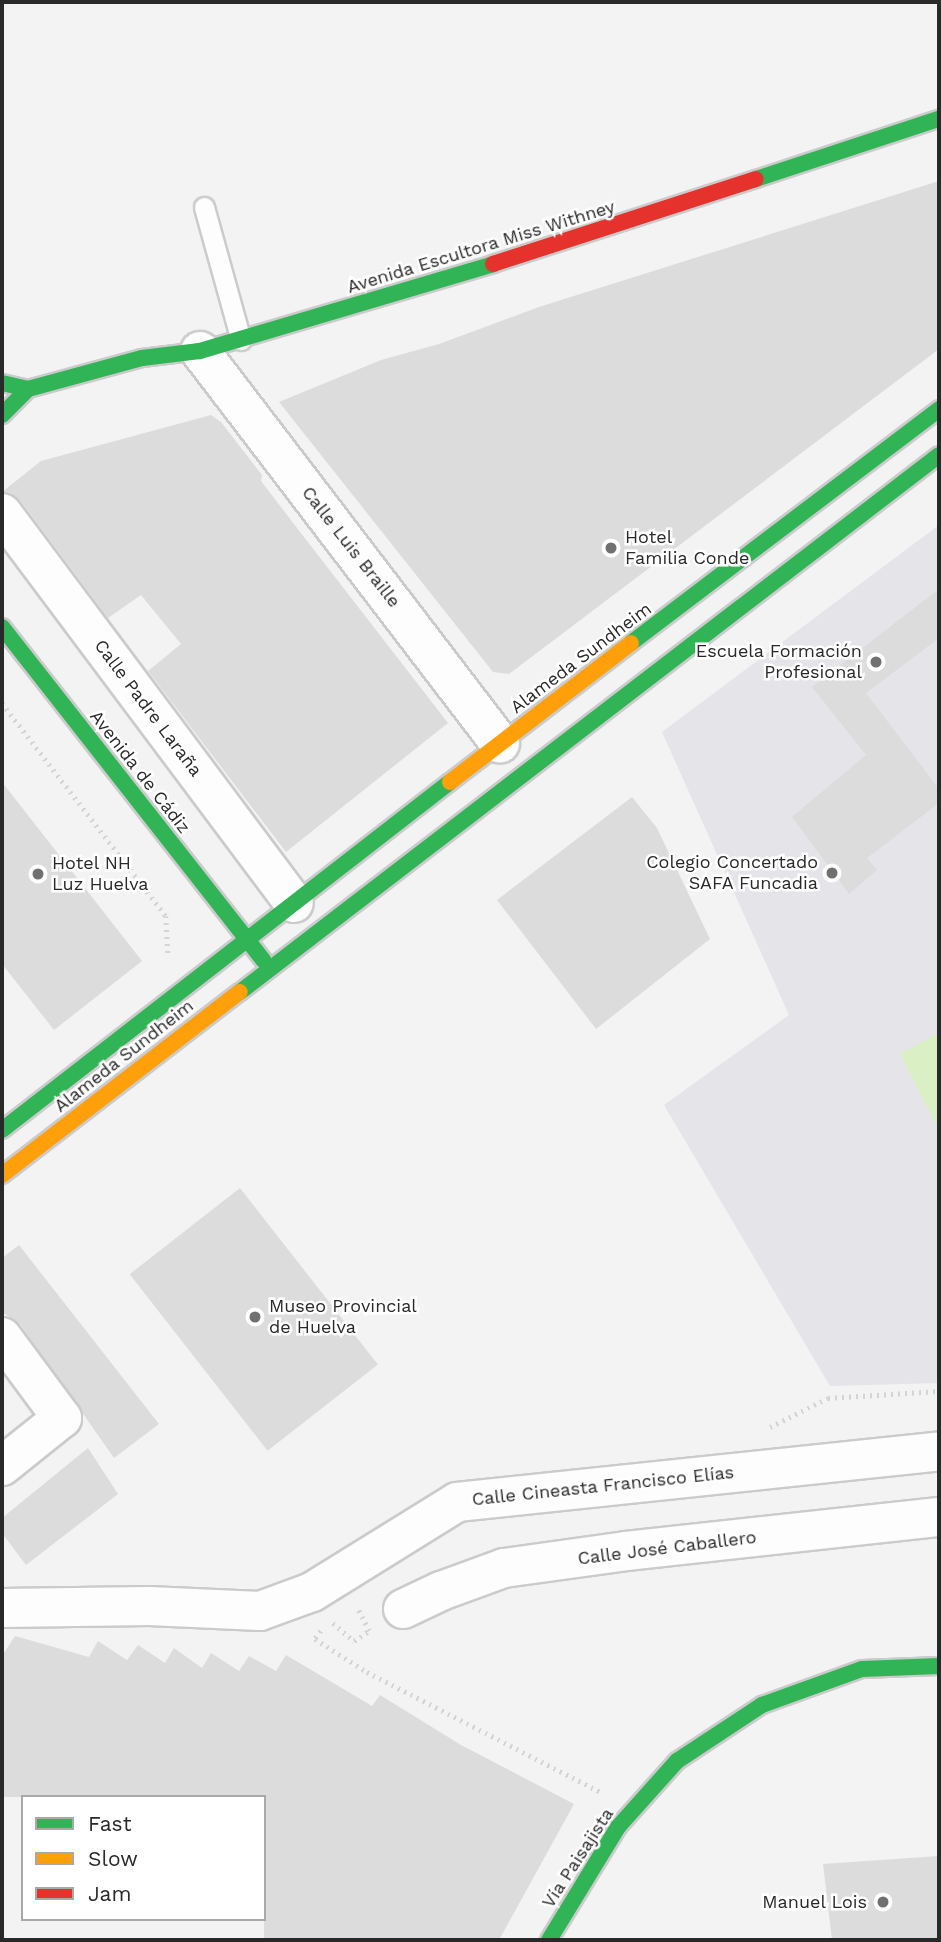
<!DOCTYPE html>
<html>
<head>
<meta charset="utf-8">
<style>
	body { margin:0 }
	#map { position:relative; width:941px; height:1942px; overflow:hidden; background:#f3f3f3; font-family:"Work Sans",sans-serif }
	div>[style] { position:absolute }
	[style*='--x'] { left:calc(var(--x)*1px); top:calc(var(--y)*1px); width:calc(var(--w)*1px); rotate:calc(var(--a)*1deg) }
	.built>* { inset:0; background:#e4e4e9 }
	.green>* { inset:0; background:#daefc4 }
	.building>* { inset:0; background:#dcdcdc; transform-origin:0 0 }
	.path>* { height:4.5px; margin-top:-2.25px; transform-origin:0; background:repeating-linear-gradient(90deg,#d4d4d4 0 2px,transparent 0 7px) }
	.roads { filter:drop-shadow(2px 0 #cbcbcc) drop-shadow(-2px 0 #cbcbcc) drop-shadow(0 2px #cbcbcc) drop-shadow(0 -2px #cbcbcc) }
	.lane>* { height:19px; margin:-9.5px; padding:0 9.5px; transform-origin:9.5px; border-radius:9.5px; background:#fdfdfd }
	.street>* { height:38px; margin:-19px; padding:0 19px; transform-origin:19px; border-radius:19px; background:#fdfdfd }
	.fast>* { height:16px; margin:-8px; padding:0 8px; transform-origin:8px; border-radius:8px; background:#30b455 }
	.slow>* { height:16px; margin:-8px; padding:0 8px; transform-origin:8px; border-radius:8px; background:#ff9f0a }
	.jam>* { height:16px; margin:-8px; padding:0 8px; transform-origin:8px; border-radius:8px; background:#e5322d }
	.dots>* { width:19px; height:19px; translate:-50% -50%; box-sizing:border-box; border:4px solid #fff; border-radius:50% }
	span { translate:-50% -50%; white-space:nowrap; text-align:center; line-height:1.15; -webkit-text-stroke:5px #fff; paint-order:stroke }
	.street-label { font-size:18px; color:#29292a }
	.poi-label { font-size:18px; color:#29292a }
	.left { translate:0 -50%; text-align:left }
	.right { translate:-100% -50%; text-align:right }
	.frame { position:absolute; inset:0; border:4px solid #29292a; pointer-events:none }
	.legend { position:absolute; left:21px; top:1795px; width:245px; height:126px; box-sizing:border-box; background:#fff; border:2px solid #a9a9aa; margin:0; padding:9px 12px; list-style:none; font-size:21px; color:#29292a }
	.legend li { display:flex; align-items:center; gap:14px; height:35px }
	.legend b { width:35px; border:2px solid #a9a9aa }
</style>
</head>
<body>
<div id="map">
	<div class="built">
		<div style="clip-path:polygon(939px 525px,939px 1383px,830px 1386px,664px 1105px,789px 1015px,662px 732px)"></div>
	</div>
	<div class="green">
		<div style="clip-path:polygon(939px 1033px,939px 1130px,900px 1054px)"></div>
	</div>
	<div class="building">
		<div style="clip-path:polygon(939px 181px,939px 349px,509px 674px,493px 672px,279px 402px,381px 360px,439px 344px,539px 307px)"></div>
		<div style="clip-path:polygon(211px 415px,221px 422px,262px 475px,261px 481px,297px 528px,448px 723px,286px 852px,148px 671px,181px 644px,141px 595px,108px 618px,20px 500px,11px 493px,2px 492px,41px 461px)"></div>
		<div style="clip-path:polygon(939px 589px,939px 638px,866px 693px,939px 789px,939px 803px,867px 858px,877px 870px,849px 894px,792px 817px,866px 755px,812px 687px)"></div>
		<div style="clip-path:polygon(2px 782px,142px 961px,54px 1030px,2px 964px)"></div>
		<div style="clip-path:polygon(632px 797px,657px 828px,710px 939px,596px 1029px,497px 900px)"></div>
		<div style="left:240px;top:1188px;width:224px;height:140px;rotate:52deg"></div>
		<div style="clip-path:polygon(19px 1245px,159px 1424px,114px 1458px,20px 1324px,2px 1312px,2px 1258px)"></div>
		<div style="clip-path:polygon(88px 1448px,118px 1494px,26px 1565px,2px 1533px,2px 1518px)"></div>
		<div style="clip-path:polygon(15px 1636px,89px 1657px,98px 1641px,127px 1660px,138px 1645px,165px 1663px,174px 1648px,202px 1668px,211px 1653px,239px 1671px,249px 1656px,276px 1671px,286px 1655px,372px 1706px,380px 1695px,461px 1745px,574px 1804px,499px 1940px,264px 1940px,264px 1797px,2px 1797px,2px 1656px)"></div>
		<div style="clip-path:polygon(939px 1856px,939px 1940px,832px 1940px,823px 1864px)"></div>
	</div>
	<div class="path">
		<div style="--x:2;--y:703;--w:269;--a:52.4"></div>
		<div style="--x:166;--y:916;--w:38;--a:87"></div>
		<div style="--x:770;--y:1427;--w:65;--a:-26.6"></div>
		<div style="--x:828;--y:1398;--w:111;--a:-3.6"></div>
		<div style="--x:333;--y:1623;--w:28;--a:41"></div>
		<div style="--x:354;--y:1641;--w:18;--a:-34"></div>
		<div style="--x:369;--y:1631;--w:27;--a:-117"></div>
		<div style="--x:321;--y:1631;--w:10;--a:127"></div>
		<div style="--x:315;--y:1639;--w:62;--a:32.4"></div>
		<div style="--x:367;--y:1672;--w:262;--a:27.2"></div>
	</div>
	<div class="roads">
		<div class="lane">
			<div style="--x:204;--y:207;--w:138;--a:74.5"></div>
		</div>
		<div class="street">
			<div style="--x:200;--y:351;--w:494;--a:52.6"></div>
			<div style="--x:2;--y:513;--w:487;--a:53.2"></div>
			<div style="--x:2;--y:1337;--w:101;--a:53.5"></div>
			<div style="--x:62;--y:1418;--w:77;--a:141.3"></div>
			<div style="--x:2;--y:1608;--w:147;--a:-0.8"></div>
			<div style="--x:149;--y:1606;--w:111;--a:2.6"></div>
			<div style="--x:260;--y:1611;--w:55;--a:-20.1"></div>
			<div style="--x:312;--y:1592;--w:171;--a:-31.8"></div>
			<div style="--x:457;--y:1502;--w:485;--a:-6"></div>
			<div style="--x:403;--y:1609;--w:42;--a:-25.3"></div>
			<div style="--x:441;--y:1591;--w:67;--a:-20.1"></div>
			<div style="--x:504;--y:1568;--w:123;--a:-7.9"></div>
			<div style="--x:626;--y:1551;--w:315;--a:-6.2"></div>
		</div>
		<div class="fast">
			<div style="--x:756;--y:179;--w:193;--a:-18.2"></div>
			<div style="--x:2;--y:383;--w:27;--a:13"></div>
			<div style="--x:28;--y:389;--w:118;--a:-15.2"></div>
			<div style="--x:142;--y:358;--w:58;--a:-6.9"></div>
			<div style="--x:200;--y:351;--w:306;--a:-16.5"></div>
			<div style="--x:2;--y:415;--w:37;--a:-45"></div>
			<div style="--x:2;--y:627;--w:424;--a:51.9"></div>
			<div style="--x:631;--y:643;--w:387;--a:-37.2"></div>
			<div style="--x:240;--y:992;--w:881;--a:-37.53"></div>
			<div style="--x:2;--y:1130;--w:567;--a:-37.84"></div>
			<div style="--x:549;--y:1940;--w:132;--a:-58.6"></div>
			<div style="--x:618;--y:1827;--w:89;--a:-48.2"></div>
			<div style="--x:677;--y:1761;--w:102;--a:-33.4"></div>
			<div style="--x:762;--y:1705;--w:106;--a:-19.8"></div>
			<div style="--x:862;--y:1669;--w:77;--a:-2.2"></div>
		</div>
		<div class="slow">
			<div style="--x:450;--y:782;--w:228;--a:-37.5"></div>
			<div style="--x:2;--y:1175;--w:300;--a:-37.6"></div>
		</div>
		<div class="jam">
			<div style="--x:493;--y:264;--w:276;--a:-17.9"></div>
		</div>
	</div>
	<div class="dots">
		<div style="left:611px;top:548px;background:#707070"></div>
		<div style="left:876px;top:662px;background:#707070"></div>
		<div style="left:832px;top:873px;background:#707070"></div>
		<div style="left:38px;top:874px;background:#707070"></div>
		<div style="left:255px;top:1317px;background:#707070"></div>
		<div style="left:883px;top:1902px;background:#707070"></div>
	</div>
	<div class="street-label">
		<span style="left:481px;top:247px;rotate:-17deg">Avenida Escultora Miss Withney</span>
		<span style="left:351px;top:547px;rotate:52deg">Calle Luis Braille</span>
		<span style="left:581px;top:658px;rotate:-37deg">Alameda Sundheim</span>
		<span style="left:148px;top:708px;rotate:53deg">Calle Padre Laraña</span>
		<span style="left:140px;top:772px;rotate:52deg">Avenida de Cádiz</span>
		<span style="left:124px;top:1056px;rotate:-38deg">Alameda Sundheim</span>
		<span style="left:603px;top:1486px;rotate:-6deg">Calle Cineasta Francisco Elías</span>
		<span style="left:667px;top:1548px;rotate:-7deg">Calle José Caballero</span>
		<span style="left:578px;top:1858px;rotate:-57deg">Vía Paisajista</span>
	</div>
	<div class="poi-label">
		<span class="left" style="left:625px;top:548px">Hotel<br>Familia Conde</span>
		<span class="right" style="left:862px;top:662px">Escuela Formación<br>Profesional</span>
		<span class="right" style="left:818px;top:873px">Colegio Concertado<br>SAFA Funcadia</span>
		<span class="left" style="left:52px;top:874px">Hotel NH<br>Luz Huelva</span>
		<span class="left" style="left:269px;top:1317px">Museo Provincial<br>de Huelva</span>
		<span class="right" style="left:867px;top:1902px">Manuel Lois</span>
	</div>
	<div class="frame"></div>
	<ul class="legend">
	<li><b style="height:9px;background:#30b455"></b>Fast</li>
	<li><b style="height:9px;background:#ff9f0a"></b>Slow</li>
	<li><b style="height:9px;background:#e5322d"></b>Jam</li>
	</ul>
</div>
</body>
</html>
